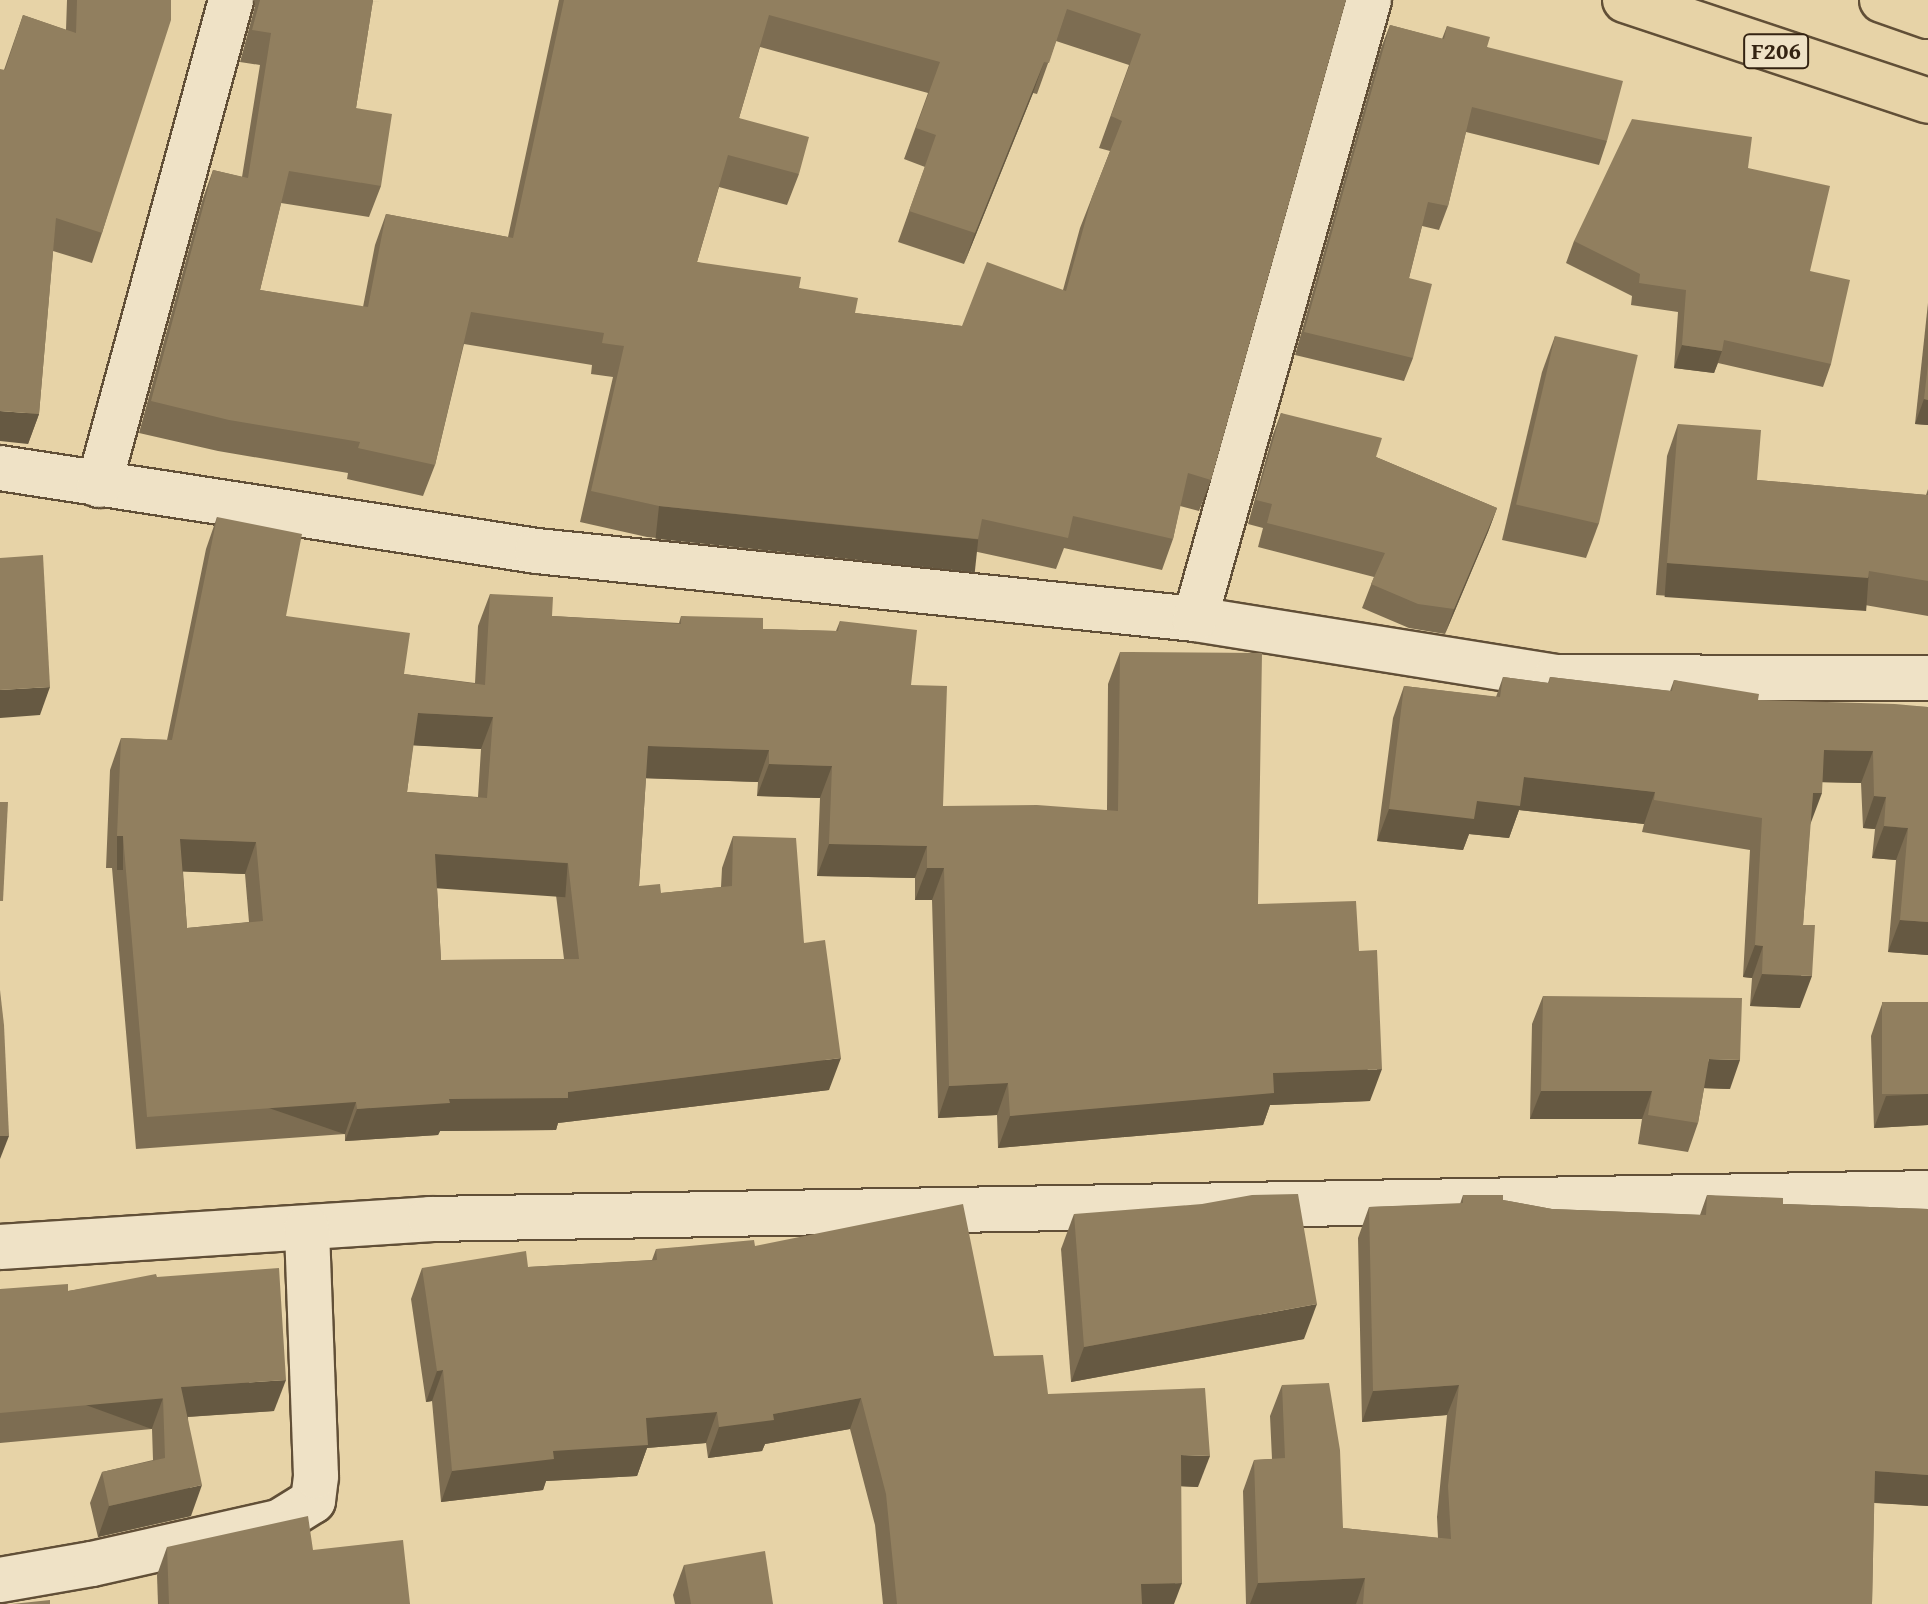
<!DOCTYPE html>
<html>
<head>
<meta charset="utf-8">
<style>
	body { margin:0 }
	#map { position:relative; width:1928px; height:1604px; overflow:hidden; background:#e7d3a7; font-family:"Gentium Book Plus",serif }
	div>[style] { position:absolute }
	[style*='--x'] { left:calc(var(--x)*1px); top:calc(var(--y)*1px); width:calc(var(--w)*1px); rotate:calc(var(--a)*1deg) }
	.roads { filter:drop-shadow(2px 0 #614f37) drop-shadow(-2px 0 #614f37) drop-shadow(0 2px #614f37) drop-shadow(0 -2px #614f37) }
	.minor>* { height:44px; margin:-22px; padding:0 22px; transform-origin:22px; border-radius:22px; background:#efe2c6 }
	.primary>* { height:44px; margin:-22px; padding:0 22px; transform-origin:22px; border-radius:22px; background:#e7d3a7 }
	.wall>* { inset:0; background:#7d6d52 }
	.shaded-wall>* { inset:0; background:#665942; transform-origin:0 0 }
	.building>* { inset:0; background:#917f5f; transform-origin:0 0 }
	span { translate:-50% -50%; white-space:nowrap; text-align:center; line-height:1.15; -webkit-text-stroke:6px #efe2c6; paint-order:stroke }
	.shield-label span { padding:2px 6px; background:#efe2c6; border:2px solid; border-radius:6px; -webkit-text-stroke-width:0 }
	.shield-label { font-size:24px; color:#342312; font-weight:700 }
</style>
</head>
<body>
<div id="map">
	<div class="roads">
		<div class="minor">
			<div style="--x:0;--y:468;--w:543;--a:8.79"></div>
			<div style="--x:537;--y:551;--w:662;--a:5.9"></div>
			<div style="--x:1195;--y:619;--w:366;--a:9.1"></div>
			<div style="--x:1556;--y:677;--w:372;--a:0.2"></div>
			<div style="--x:99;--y:485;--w:503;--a:-74.77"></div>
			<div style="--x:1195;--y:619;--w:643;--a:-74.3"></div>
			<div style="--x:0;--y:1247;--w:431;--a:-3.7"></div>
			<div style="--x:430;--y:1219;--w:1498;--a:-0.99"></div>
			<div style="--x:0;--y:1580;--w:93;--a:-9.9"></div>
			<div style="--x:92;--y:1564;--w:192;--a:-12.7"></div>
			<div style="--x:279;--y:1522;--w:40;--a:-32"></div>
			<div style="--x:313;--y:1501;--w:25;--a:-83"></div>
			<div style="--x:316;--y:1476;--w:248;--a:-92.1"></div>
		</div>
		<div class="primary">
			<div style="--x:1625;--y:0;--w:319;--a:18.4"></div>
			<div style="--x:1882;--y:0;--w:49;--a:19.2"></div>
		</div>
	</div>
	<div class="wall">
		<div style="clip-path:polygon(67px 0,171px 0,102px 233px,92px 263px,53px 251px,39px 414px,28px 444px,4px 70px,23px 15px,66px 30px)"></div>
		<div style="clip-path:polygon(evenodd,254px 0,373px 0,356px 108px,381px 186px,369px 217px,281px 203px,260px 290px,363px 307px,375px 245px,386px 214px,508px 237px,559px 0,1346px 0,1211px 480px,1199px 511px,1180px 506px,1173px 539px,1162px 570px,1064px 548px,1056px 569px,973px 551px,966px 570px,647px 537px,580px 522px,613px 377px,591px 374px,592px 365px,464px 344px,435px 465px,423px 496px,347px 479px,348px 473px,218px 451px,139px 433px,202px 201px,213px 170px,242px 177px,260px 65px,240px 62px,255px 6px,254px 0,1056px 41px,1129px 65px,1099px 148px,1110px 151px,1080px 228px,1063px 290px,962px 326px,855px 313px,799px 288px,697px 262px,719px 187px,787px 205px,799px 174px,739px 118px,760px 47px,928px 93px,904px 159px,925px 167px,898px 242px,964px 264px,1033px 93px,1037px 94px,1056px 41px)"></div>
		<div style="clip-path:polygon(1390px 25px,1442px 39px,1447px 26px,1487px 47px,1607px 141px,1599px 165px,1466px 132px,1448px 206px,1439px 230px,1422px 226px,1409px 278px,1413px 358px,1404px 381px,1295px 355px,1381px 48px)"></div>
		<div style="clip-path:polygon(1748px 168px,1810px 271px,1831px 364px,1823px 387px,1718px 363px,1714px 373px,1674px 368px,1678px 312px,1631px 305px,1632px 296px,1566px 263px,1574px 241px)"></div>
		<div style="clip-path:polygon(1928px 303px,1928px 425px,1915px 424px)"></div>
		<div style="clip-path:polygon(1555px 336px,1599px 523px,1586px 558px,1502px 540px,1542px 372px)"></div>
		<div style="clip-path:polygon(1281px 413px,1376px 457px,1497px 508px,1488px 532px,1445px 634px,1409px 628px,1362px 608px,1374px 577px,1258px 547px,1263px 528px,1248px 524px,1272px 437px)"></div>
		<div style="clip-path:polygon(1678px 424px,1757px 480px,1926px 495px,1928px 489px,1928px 616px,1859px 604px,1856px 610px,1656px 595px,1667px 456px)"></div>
		<div style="clip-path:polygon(evenodd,217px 517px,286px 616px,404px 674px,475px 683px,478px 626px,490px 594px,552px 616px,679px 623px,681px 616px,763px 629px,836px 631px,840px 621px,911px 685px,943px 806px,1107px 810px,1108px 684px,1120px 652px,1258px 904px,1359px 951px,1370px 1101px,1270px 1105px,1263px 1125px,998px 1148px,997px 1115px,938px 1118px,932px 900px,915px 900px,915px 878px,817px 876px,820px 798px,757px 796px,758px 782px,646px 778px,639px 886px,661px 893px,721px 887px,722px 868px,733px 836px,804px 943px,829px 1090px,558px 1123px,556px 1130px,440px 1131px,438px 1135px,345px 1141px,345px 1134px,136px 1149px,112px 868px,106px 868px,110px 770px,121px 738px,167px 740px,206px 549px,217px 517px,413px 745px,481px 749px,478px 797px,407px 792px,413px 745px,217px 517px,183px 871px,245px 874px,249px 922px,187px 928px,183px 871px,217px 517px,437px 887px,556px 895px,564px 959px,441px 960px,437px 887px)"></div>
		<div style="clip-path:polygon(1503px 677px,1548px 683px,1550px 677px,1670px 691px,1674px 680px,1758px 700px,1928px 707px,1928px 955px,1888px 952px,1896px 860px,1872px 858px,1875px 829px,1863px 828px,1861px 783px,1822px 782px,1810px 824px,1803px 925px,1800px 1008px,1750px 1006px,1752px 978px,1743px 977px,1750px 850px,1642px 832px,1644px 824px,1519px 810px,1509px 838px,1469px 834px,1463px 850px,1377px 841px,1393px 718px,1404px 686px,1496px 697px)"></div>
		<div style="clip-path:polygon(1543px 996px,1730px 1089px,1704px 1088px,1698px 1123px,1688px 1152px,1638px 1144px,1642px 1119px,1530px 1119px,1532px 1024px)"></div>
		<div style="clip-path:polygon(1928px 1002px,1928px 1125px,1874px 1128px,1871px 1036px,1882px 1004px)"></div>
		<div style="clip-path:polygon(1463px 1195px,1503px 1200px,1552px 1209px,1700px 1215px,1707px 1195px,1783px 1204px,1928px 1209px,1928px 1506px,1874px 1503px,1872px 1604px,1246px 1604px,1243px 1491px,1254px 1460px,1272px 1459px,1270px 1416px,1282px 1385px,1343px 1528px,1438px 1538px,1437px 1517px,1447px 1415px,1362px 1422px,1358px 1238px,1369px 1207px,1460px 1204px)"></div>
		<div style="clip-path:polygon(1074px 1214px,1304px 1339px,1071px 1382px,1061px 1249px)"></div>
		<div style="clip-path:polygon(755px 1246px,994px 1356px,1048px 1394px,1198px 1487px,1181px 1486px,1174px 1604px,883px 1604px,875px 1525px,850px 1429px,765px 1444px,762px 1451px,708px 1458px,706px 1443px,647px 1448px,637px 1476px,546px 1481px,543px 1490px,441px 1502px,432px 1401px,426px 1402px,411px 1299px,422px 1268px,528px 1267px,652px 1260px,656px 1249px)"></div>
		<div style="clip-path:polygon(157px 1277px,274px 1411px,188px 1417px,191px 1516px,98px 1537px,90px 1503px,102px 1472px,153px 1460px,152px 1429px,0 1443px,0 1289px,68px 1291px)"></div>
		<div style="clip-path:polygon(167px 1547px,313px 1550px,410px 1604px,158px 1604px,157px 1575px)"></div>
		<div style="clip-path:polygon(684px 1565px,773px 1604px,675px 1604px,673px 1595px)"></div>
	</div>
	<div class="shaded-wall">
		<div style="clip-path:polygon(1044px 62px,1033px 93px,964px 264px,975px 233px)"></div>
		<div style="clip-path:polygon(1682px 345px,1722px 351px,1714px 373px,1674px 368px)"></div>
		<div style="clip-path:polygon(1924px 399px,1928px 400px,1928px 425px,1915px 424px)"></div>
		<div style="clip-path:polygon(0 411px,39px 414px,28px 444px,0 441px)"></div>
		<div style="left:659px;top:506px;width:321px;height:33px;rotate:6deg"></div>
		<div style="clip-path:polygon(1497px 508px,1488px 532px,1445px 634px,1454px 609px)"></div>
		<div style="left:1667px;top:563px;width:202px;height:34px;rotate:4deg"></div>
		<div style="clip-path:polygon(50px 687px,40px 715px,0 718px,0 690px)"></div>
		<div style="clip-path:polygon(418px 713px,493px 717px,481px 749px,406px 745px)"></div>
		<div style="clip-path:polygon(648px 746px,769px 750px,758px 782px,637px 778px)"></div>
		<div style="clip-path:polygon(1824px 750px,1873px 751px,1861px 783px,1812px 782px)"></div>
		<div style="clip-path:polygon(769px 764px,832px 766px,820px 798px,757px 796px)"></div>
		<div style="clip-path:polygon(1524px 777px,1655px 792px,1644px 824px,1519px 810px,1509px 838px,1469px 834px,1463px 850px,1377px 841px,1389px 809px,1477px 801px)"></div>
		<div style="clip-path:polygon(1813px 793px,1822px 793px,1810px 825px)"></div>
		<div style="clip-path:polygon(1874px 796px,1886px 797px,1875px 829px,1863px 828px)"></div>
		<div style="clip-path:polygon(1884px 826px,1908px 828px,1896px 860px,1872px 858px)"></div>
		<div style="left:117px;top:836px;width:6px;height:34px"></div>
		<div style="clip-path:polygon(180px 839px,256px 842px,245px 874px,168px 871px)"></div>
		<div style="clip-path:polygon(829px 844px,927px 846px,915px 878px,817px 876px)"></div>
		<div style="left:435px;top:854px;width:133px;height:34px;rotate:4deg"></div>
		<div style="clip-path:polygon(927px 868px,944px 868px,932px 900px,915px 900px)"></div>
		<div style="clip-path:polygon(1900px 920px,1928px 922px,1928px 955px,1888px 952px)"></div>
		<div style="clip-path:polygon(1755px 945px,1763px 946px,1752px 978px,1743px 977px)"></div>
		<div style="clip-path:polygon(1762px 974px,1812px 976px,1800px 1008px,1750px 1006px)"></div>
		<div style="clip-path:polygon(841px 1058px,829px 1090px,558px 1123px,556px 1130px,440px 1131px,438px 1135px,345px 1141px,357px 1109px,449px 1099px,568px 1092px)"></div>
		<div style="clip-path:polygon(1709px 1059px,1740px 1060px,1730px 1089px,1699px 1088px)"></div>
		<div style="clip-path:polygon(1382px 1069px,1370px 1101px,1270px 1105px,1263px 1125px,998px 1148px,1010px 1116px,1273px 1073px)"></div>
		<div style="clip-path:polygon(1008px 1083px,997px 1115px,938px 1118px,949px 1086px)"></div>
		<div style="clip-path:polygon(1541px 1091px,1652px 1091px,1642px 1119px,1530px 1119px)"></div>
		<div style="clip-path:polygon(1928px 1094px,1928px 1125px,1874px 1128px,1886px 1096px)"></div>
		<div style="left:356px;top:1102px;width:34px;height:210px;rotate:109deg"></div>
		<div style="clip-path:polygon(0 1136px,9px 1136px,0 1159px)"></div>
		<div style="clip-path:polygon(1317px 1304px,1304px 1339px,1071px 1382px,1084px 1347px)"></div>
		<div style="clip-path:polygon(443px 1370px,432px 1401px,426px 1402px,437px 1371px)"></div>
		<div style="clip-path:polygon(286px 1380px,274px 1411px,170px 1418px,181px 1387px)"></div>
		<div style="clip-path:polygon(1459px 1385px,1447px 1415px,1362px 1422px,1373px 1391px)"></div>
		<div style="left:163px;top:1398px;width:33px;height:164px;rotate:110deg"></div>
		<div style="clip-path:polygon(861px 1398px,850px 1429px,765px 1444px,762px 1451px,708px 1458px,719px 1427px,773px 1414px)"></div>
		<div style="clip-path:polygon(717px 1412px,706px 1443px,647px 1448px,637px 1476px,546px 1481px,543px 1490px,441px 1502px,452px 1471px,553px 1451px,646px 1418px)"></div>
		<div style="clip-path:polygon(1181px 1455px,1210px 1456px,1198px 1487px,1170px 1486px)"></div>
		<div style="clip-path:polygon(1875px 1471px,1928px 1475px,1928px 1506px,1863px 1502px)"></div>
		<div style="clip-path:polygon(202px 1485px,191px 1516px,98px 1537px,109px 1506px)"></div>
		<div style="clip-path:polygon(1365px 1578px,1356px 1604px,1250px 1604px,1258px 1583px)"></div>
		<div style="clip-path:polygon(1182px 1583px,1174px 1604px,1134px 1604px,1141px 1584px)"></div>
	</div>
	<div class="building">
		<div style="clip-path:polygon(77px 0,171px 0,171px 20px,102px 233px,56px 218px,39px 414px,0 411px,0 69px,5px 70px,23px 15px,76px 33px)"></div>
		<div style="clip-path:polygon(evenodd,260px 0,373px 0,356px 108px,392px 114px,381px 186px,289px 171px,260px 290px,368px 307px,386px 214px,513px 238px,564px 0,1346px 0,1211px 480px,1188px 473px,1173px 539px,1073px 516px,1068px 538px,982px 519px,978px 539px,659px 506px,591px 491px,624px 346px,602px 343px,604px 333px,471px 312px,435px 465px,358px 448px,360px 442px,229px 420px,151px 401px,213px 170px,248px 178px,271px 33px,252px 30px,260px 0,1067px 9px,1141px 34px,1111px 116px,1122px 121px,1092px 197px,1066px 291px,987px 262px,962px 326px,855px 313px,858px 298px,799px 288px,801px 277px,697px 262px,728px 155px,799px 174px,809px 137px,739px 118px,769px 15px,940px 62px,916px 128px,936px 135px,909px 211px,975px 233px,1044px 62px,1049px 63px,1067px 9px)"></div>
		<div style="clip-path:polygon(1390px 25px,1444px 39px,1447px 26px,1490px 37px,1487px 47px,1623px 81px,1607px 141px,1472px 107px,1448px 206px,1428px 202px,1409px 278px,1432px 284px,1413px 358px,1304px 332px)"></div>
		<div style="clip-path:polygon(1632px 119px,1752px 137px,1748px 168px,1830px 186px,1810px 271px,1850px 280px,1831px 364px,1724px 340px,1722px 351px,1682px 345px,1686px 290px,1639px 283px,1640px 274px,1574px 241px)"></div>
		<div style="left:1555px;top:336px;width:85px;height:173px;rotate:13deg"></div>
		<div style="clip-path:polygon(1928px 364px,1928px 400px,1924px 399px)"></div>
		<div style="clip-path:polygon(1281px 413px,1382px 438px,1376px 457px,1497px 508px,1454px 609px,1418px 604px,1371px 584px,1385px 553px,1267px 523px,1272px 504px,1256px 500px)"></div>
		<div style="clip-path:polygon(1678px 424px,1761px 430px,1757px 480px,1928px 495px,1928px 581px,1869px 571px,1868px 578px,1667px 563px)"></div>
		<div style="clip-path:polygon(evenodd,217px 517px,302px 534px,286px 616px,410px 633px,404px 674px,485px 685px,490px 594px,553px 597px,552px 616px,681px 624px,681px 616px,763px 618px,763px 629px,838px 631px,840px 621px,917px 630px,911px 685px,947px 686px,943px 806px,1037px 805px,1118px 811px,1120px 652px,1262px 653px,1258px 904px,1356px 901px,1359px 951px,1377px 950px,1382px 1069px,1273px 1073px,1274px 1093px,1010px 1116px,1008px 1083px,949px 1086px,944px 868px,927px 868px,927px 846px,829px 844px,832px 766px,769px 764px,769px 750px,648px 746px,639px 886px,660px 884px,661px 893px,732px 886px,733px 836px,796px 838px,804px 943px,825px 940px,841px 1058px,568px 1092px,568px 1098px,449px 1099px,450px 1103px,357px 1109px,356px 1102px,147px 1117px,123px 836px,117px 836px,121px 738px,172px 740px,217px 517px,418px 713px,493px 717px,487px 798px,407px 792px,418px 713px,217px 517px,180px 839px,256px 842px,263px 921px,187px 928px,180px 839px,217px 517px,435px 854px,568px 863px,579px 959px,441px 960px,435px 854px)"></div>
		<div style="clip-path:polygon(43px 555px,50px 687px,0 690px,0 558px)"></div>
		<div style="clip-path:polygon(1503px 677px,1549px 683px,1550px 677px,1672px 691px,1674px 680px,1759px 694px,1758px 700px,1895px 704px,1928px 707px,1928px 922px,1900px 920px,1908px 828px,1884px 826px,1886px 797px,1874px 796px,1873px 751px,1824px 750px,1822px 793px,1813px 793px,1803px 925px,1815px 925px,1812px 976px,1762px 974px,1763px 946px,1755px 945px,1762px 818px,1654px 800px,1655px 792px,1524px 777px,1520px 806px,1477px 801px,1474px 819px,1389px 809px,1404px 686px,1500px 697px)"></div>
		<div style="clip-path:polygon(0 802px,8px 802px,3px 901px,0 901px)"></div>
		<div style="clip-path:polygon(0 990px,4px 1025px,9px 1136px,0 1136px)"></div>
		<div style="clip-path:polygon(1543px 996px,1742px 998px,1740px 1060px,1709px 1059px,1698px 1123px,1648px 1115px,1652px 1091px,1541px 1091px)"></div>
		<div style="left:1928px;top:1002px;width:92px;height:46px;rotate:90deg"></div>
		<div style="clip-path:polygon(1298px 1194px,1317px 1304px,1084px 1347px,1074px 1214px,1202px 1204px,1252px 1195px)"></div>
		<div style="clip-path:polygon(1463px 1195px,1503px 1195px,1503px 1200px,1552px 1209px,1706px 1215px,1707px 1195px,1783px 1198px,1783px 1204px,1928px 1209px,1928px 1475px,1875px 1471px,1872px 1604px,1363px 1604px,1365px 1578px,1258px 1583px,1254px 1460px,1285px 1458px,1282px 1385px,1329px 1383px,1340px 1450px,1343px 1528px,1451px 1539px,1448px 1486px,1459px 1385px,1373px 1391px,1369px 1207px,1463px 1203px)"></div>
		<div style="clip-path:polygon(963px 1204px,994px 1356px,1043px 1355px,1048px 1394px,1205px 1388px,1210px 1456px,1181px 1455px,1182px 1583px,1141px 1584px,1142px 1604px,897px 1604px,886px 1494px,861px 1398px,773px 1414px,774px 1420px,719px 1427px,717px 1412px,646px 1418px,648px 1445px,553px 1451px,554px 1459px,452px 1471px,443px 1370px,437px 1371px,422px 1268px,526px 1251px,528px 1267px,657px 1260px,656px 1249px,754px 1240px,755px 1246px)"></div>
		<div style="clip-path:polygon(279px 1268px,286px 1380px,181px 1387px,202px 1485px,109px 1506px,102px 1472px,165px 1458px,163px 1398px,167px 1398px,0 1413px,0 1289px,68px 1284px,68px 1291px,156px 1274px,157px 1277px)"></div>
		<div style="clip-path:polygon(308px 1516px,313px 1550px,403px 1540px,410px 1604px,169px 1604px,167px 1547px)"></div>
		<div style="clip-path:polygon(765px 1551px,773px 1604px,691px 1604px,684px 1565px)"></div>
		<div style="clip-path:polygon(50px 1600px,50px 1604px,12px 1604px)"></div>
	</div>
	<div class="shield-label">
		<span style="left:1776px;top:51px">F206</span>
	</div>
</div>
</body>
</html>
